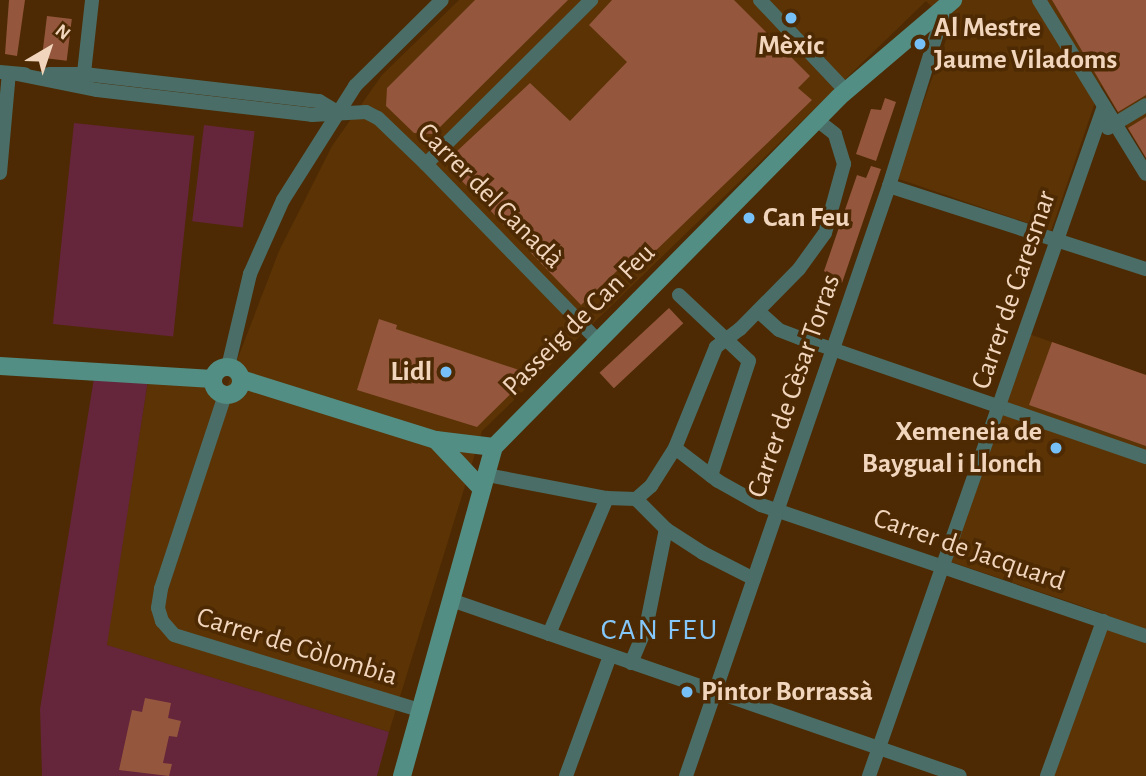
<!DOCTYPE html>
<html>
<head>
<meta charset="utf-8">
<style>
	body { margin:0 }
	#map { position:relative; width:1146px; height:776px; overflow:hidden; background:#4d2a03; font-family:"Alegreya Sans",sans-serif }
	div>[style] { position:absolute }
	[style*='--x'] { left:calc(var(--x)*1px); top:calc(var(--y)*1px); width:calc(var(--w)*1px); rotate:calc(var(--a)*1deg) }
	.built>* { inset:0; background:#5b3305 }
	.green>* { inset:0; background:#65253a; transform-origin:0 0 }
	.building>* { inset:0; background:#94573e; transform-origin:0 0 }
	.street>* { height:14px; margin:-7px; padding:0 7px; transform-origin:7px; border-radius:7px; background:#4a6e67 }
	.secondary>* { height:18px; margin:-9px; padding:0 9px; transform-origin:9px; border-radius:9px; background:#528e84 }
	.secondary>.ring { margin:-9px; padding:0; box-sizing:content-box; background:none; border:18px solid #528e84; border-radius:50% }
	.dots>* { width:19px; height:19px; translate:-50% -50%; box-sizing:border-box; border:4px solid #4d2a03; border-radius:50% }
	span { translate:-50% -50%; white-space:nowrap; text-align:center; line-height:1.15; -webkit-text-stroke:7px #4d2a03; paint-order:stroke }
	.poi-label { font-size:28px; color:#f1d5bd; font-weight:700 }
	.left { translate:0 -50%; text-align:left }
	.right { translate:-100% -50%; text-align:right }
	.street-label { font-size:28px; color:#f1d5bd }
	.neighbourhood-label { font-size:30px; color:#84c8fb; letter-spacing:2px }
	.north { position:absolute; left:14px; top:14px; width:70px; height:70px; -webkit-text-stroke:5px #4d2a03; paint-order:stroke; rotate:39deg; font-size:19px; font-weight:700; line-height:28px; text-align:center; color:#f1d5bd }
	.north::after { content:''; display:block; margin:auto; width:24px; height:32px; background:#f1d5bd; clip-path:polygon(50% 0,100% 100%,50% 72%,0 100%) }
</style>
</head>
<body>
<div id="map">
	<div class="built">
		<div style="clip-path:polygon(459px 0,1146px 0,1146px 158px,1101px 85px,1051px 231px,896px 178px,951px 26px,926px 1px,482px 431px,389px 732px,106px 645px,148px 380px,226px 389px,279px 251px,332px 146px,382px 75px)"></div>
		<div style="clip-path:polygon(1029px 334px,1146px 375px,1146px 776px,1053px 776px,1105px 614px,949px 561px)"></div>
	</div>
	<div class="green">
		<div style="left:74px;top:123px;width:121px;height:202px;rotate:6deg"></div>
		<div style="left:204px;top:125px;width:51px;height:97px;rotate:7deg"></div>
		<div style="clip-path:polygon(94px 378px,148px 380px,107px 645px,389px 732px,377px 776px,42px 776px,40px 709px)"></div>
	</div>
	<div class="building">
		<div style="clip-path:polygon(9px 0,25px 0,17px 56px,5px 54px)"></div>
		<div style="clip-path:polygon(475px 0,568px 0,433px 134px,414px 133px,386px 106px,387px 88px)"></div>
		<div style="clip-path:polygon(612px 0,734px 0,810px 76px,798px 88px,812px 100px,645px 261px,637px 252px,581px 305px,459px 178px,456px 152px,530px 83px,570px 121px,627px 62px,589px 25px)"></div>
		<div style="clip-path:polygon(1052px 0,1146px 0,1146px 95px,1118px 112px)"></div>
		<div style="left:47px;top:16px;width:25px;height:42px;rotate:7deg"></div>
		<div style="clip-path:polygon(885px 98px,896px 102px,876px 161px,856px 154px,871px 109px,881px 110px)"></div>
		<div style="clip-path:polygon(1146px 117px,1146px 158px,1128px 128px)"></div>
		<div style="clip-path:polygon(871px 166px,881px 169px,842px 283px,824px 271px,857px 175px,866px 178px)"></div>
		<div style="left:669px;top:308px;width:21px;height:95px;rotate:47deg"></div>
		<div style="clip-path:polygon(379px 319px,397px 325px,396px 329px,531px 374px,477px 427px,357px 390px)"></div>
		<div style="clip-path:polygon(1052px 342px,1146px 375px,1146px 446px,1029px 405px)"></div>
		<div style="clip-path:polygon(145px 698px,171px 703px,168px 718px,181px 721px,177px 737px,169px 736px,163px 763px,172px 764px,169px 776px,119px 770px,132px 710px,142px 712px)"></div>
	</div>
	<div class="street">
		<div style="--x:760;--y:0;--w:125;--a:46.6"></div>
		<div style="--x:1039;--y:0;--w:204;--a:58.4"></div>
		<div style="--x:0;--y:72;--w:25;--a:5"></div>
		<div style="--x:17;--y:74;--w:82;--a:11.3"></div>
		<div style="--x:97;--y:90;--w:216;--a:6.6"></div>
		<div style="--x:312;--y:115;--w:54;--a:-3.2"></div>
		<div style="--x:366;--y:112;--w:13;--a:27"></div>
		<div style="--x:378;--y:118;--w:66;--a:43.8"></div>
		<div style="--x:426;--y:164;--w:244;--a:45.8"></div>
		<div style="--x:49;--y:74;--w:35;--a:0"></div>
		<div style="--x:84;--y:74;--w:237;--a:6.6"></div>
		<div style="--x:319;--y:101;--w:21;--a:31"></div>
		<div style="--x:83;--y:82;--w:82;--a:-83.7"></div>
		<div style="--x:1108;--y:128;--w:44;--a:-31.2"></div>
		<div style="--x:426;--y:164;--w:233;--a:-44.8"></div>
		<div style="--x:0;--y:173;--w:100;--a:-84.9"></div>
		<div style="--x:889;--y:186;--w:270;--a:17.9"></div>
		<div style="--x:679;--y:295;--w:96;--a:43.3"></div>
		<div style="--x:749;--y:361;--w:121;--a:108.3"></div>
		<div style="--x:758;--y:311;--w:28;--a:42"></div>
		<div style="--x:779;--y:330;--w:22;--a:21"></div>
		<div style="--x:800;--y:338;--w:366;--a:19"></div>
		<div style="--x:228;--y:367;--w:96;--a:-76.7"></div>
		<div style="--x:250;--y:274;--w:81;--a:-66"></div>
		<div style="--x:283;--y:200;--w:135;--a:-57.7"></div>
		<div style="--x:355;--y:86;--w:122;--a:-44.7"></div>
		<div style="--x:225;--y:395;--w:204;--a:108.3"></div>
		<div style="--x:161;--y:589;--w:19;--a:99"></div>
		<div style="--x:158;--y:608;--w:14;--a:73"></div>
		<div style="--x:162;--y:621;--w:18;--a:49"></div>
		<div style="--x:174;--y:635;--w:259;--a:17"></div>
		<div style="--x:675;--y:448;--w:54;--a:37.5"></div>
		<div style="--x:718;--y:481;--w:49;--a:29.2"></div>
		<div style="--x:761;--y:505;--w:407;--a:18.8"></div>
		<div style="--x:487;--y:475;--w:122;--a:10.9"></div>
		<div style="--x:607;--y:498;--w:29;--a:2"></div>
		<div style="--x:636;--y:499;--w:20;--a:-41"></div>
		<div style="--x:651;--y:486;--w:45;--a:-57.7"></div>
		<div style="--x:675;--y:448;--w:109;--a:-67.9"></div>
		<div style="--x:716;--y:347;--w:30;--a:-37"></div>
		<div style="--x:740;--y:329;--w:84;--a:-45.5"></div>
		<div style="--x:799;--y:269;--w:44;--a:-54.2"></div>
		<div style="--x:825;--y:233;--w:72;--a:-74.6"></div>
		<div style="--x:844;--y:164;--w:31;--a:-107"></div>
		<div style="--x:835;--y:134;--w:24;--a:-142"></div>
		<div style="--x:636;--y:499;--w:42;--a:45"></div>
		<div style="--x:666;--y:529;--w:44;--a:33"></div>
		<div style="--x:703;--y:553;--w:57;--a:27"></div>
		<div style="--x:454;--y:601;--w:535;--a:19.08"></div>
		<div style="--x:549;--y:634;--w:148;--a:-66.9"></div>
		<div style="--x:631;--y:663;--w:38;--a:-67"></div>
		<div style="--x:646;--y:628;--w:101;--a:-78.6"></div>
		<div style="--x:566;--y:776;--w:128;--a:-69.9"></div>
		<div style="--x:686;--y:776;--w:624;--a:-71.01"></div>
		<div style="--x:889;--y:186;--w:184;--a:-72.6"></div>
		<div style="--x:869;--y:776;--w:710;--a:-70.67"></div>
		<div style="--x:1047;--y:776;--w:165;--a:-70.1"></div>
	</div>
	<div class="secondary">
		<div style="--x:0;--y:366;--w:213;--a:3.5"></div>
		<div class="ring" style="left:213px;top:367px;width:10px;height:10px"></div>
		<div style="--x:241;--y:379;--w:204;--a:17.4"></div>
		<div style="--x:436;--y:440;--w:58;--a:6.9"></div>
		<div style="--x:436;--y:440;--w:67;--a:46.8"></div>
		<div style="--x:402;--y:776;--w:342;--a:-74.4"></div>
		<div style="--x:494;--y:447;--w:491;--a:-45.4"></div>
		<div style="--x:839;--y:97;--w:150;--a:-40.4"></div>
	</div>
	<div class="dots">
		<div style="left:791px;top:18px;background:#76c0f7"></div>
		<div style="left:920px;top:44px;background:#76c0f7"></div>
		<div style="left:749px;top:218px;background:#76c0f7"></div>
		<div style="left:446px;top:372px;background:#76c0f7"></div>
		<div style="left:1056px;top:448px;background:#76c0f7"></div>
		<div style="left:687px;top:692px;background:#76c0f7"></div>
	</div>
	<div class="poi-label">
		<span class="left" style="left:934px;top:44px">Al Mestre<br>Jaume Viladoms</span>
		<span style="left:791px;top:46px">Mèxic</span>
		<span class="left" style="left:763px;top:218px">Can Feu</span>
		<span class="right" style="left:432px;top:372px">Lidl</span>
		<span class="right" style="left:1042px;top:448px">Xemeneia de<br>Baygual i Llonch</span>
		<span class="left" style="left:701px;top:692px">Pintor Borrassà</span>
	</div>
	<div class="street-label">
		<span style="left:490px;top:196px;rotate:45deg">Carrer del Canadà</span>
		<span style="left:1014px;top:290px;rotate:-71deg">Carrer de Caresmar</span>
		<span style="left:579px;top:320px;rotate:-45deg">Passeig de Can Feu</span>
		<span style="left:794px;top:386px;rotate:-71deg">Carrer de Cèsar Torras</span>
		<span style="left:969px;top:550px;rotate:19deg">Carrer de Jacquard</span>
		<span style="left:297px;top:647px;rotate:17deg">Carrer de Còlombia</span>
	</div>
	<div class="neighbourhood-label">
		<span style="left:660px;top:630px">CAN FEU</span>
	</div>
	<div class="north">N</div>
</div>
</body>
</html>
